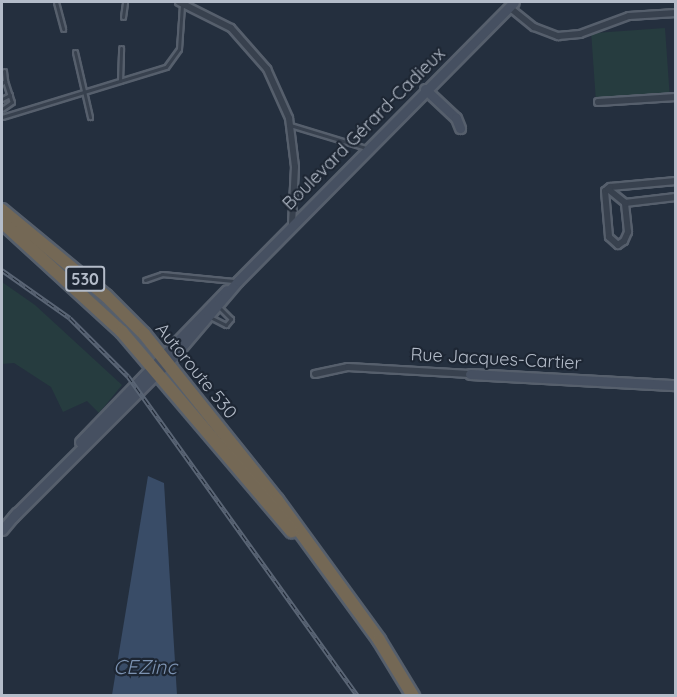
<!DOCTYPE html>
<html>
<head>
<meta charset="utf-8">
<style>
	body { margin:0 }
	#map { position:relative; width:677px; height:697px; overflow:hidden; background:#242f3e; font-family:Quicksand,sans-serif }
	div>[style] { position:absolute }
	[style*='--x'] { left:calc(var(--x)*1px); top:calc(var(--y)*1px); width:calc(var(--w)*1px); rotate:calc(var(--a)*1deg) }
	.green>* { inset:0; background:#263c3f; transform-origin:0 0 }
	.water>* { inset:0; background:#394c67 }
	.roads { filter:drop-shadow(2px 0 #565f6c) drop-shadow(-2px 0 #565f6c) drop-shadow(0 2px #565f6c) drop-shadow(0 -2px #565f6c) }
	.lane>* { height:3px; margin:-1.5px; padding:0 1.5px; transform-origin:1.5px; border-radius:1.5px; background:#38414e }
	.street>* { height:6px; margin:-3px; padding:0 3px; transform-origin:3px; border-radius:3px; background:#38414e }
	.secondary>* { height:9px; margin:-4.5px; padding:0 4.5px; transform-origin:4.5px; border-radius:4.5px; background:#465061 }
	.highway>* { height:12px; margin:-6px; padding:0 6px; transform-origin:6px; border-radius:6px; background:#746855 }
	.rail>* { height:4.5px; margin-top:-2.25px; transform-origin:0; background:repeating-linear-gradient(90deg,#1d2633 0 7px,#5a6575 0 14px); box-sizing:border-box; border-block:2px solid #5a6575 }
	span { translate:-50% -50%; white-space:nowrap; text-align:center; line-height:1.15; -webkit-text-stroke:4.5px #1d2633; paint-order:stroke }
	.shield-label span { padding:2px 4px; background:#1d2633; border:2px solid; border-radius:4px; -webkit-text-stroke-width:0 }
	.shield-label { font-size:16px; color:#b4bcc9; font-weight:700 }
	.street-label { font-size:18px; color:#b4bcc9 }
	.water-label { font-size:20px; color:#7c92b1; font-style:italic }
	.frame { position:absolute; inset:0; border:3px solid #b4bcc9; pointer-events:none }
</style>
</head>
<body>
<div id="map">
	<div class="green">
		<div style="left:665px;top:28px;width:65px;height:74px;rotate:86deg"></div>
		<div style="clip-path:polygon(2px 282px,35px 305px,122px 385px,99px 413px,87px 401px,63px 412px,51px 387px,14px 363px,2px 364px)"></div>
	</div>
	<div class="water">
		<div style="clip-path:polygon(148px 476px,164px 483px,177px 695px,112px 695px)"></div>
	</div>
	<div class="roads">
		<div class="lane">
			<div style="--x:56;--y:2;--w:28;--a:75"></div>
			<div style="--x:123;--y:17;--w:15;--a:-82"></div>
			<div style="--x:75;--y:52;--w:67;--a:77"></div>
			<div style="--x:4;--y:71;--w:10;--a:84"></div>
			<div style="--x:120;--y:81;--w:33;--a:-88"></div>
			<div style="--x:2;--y:83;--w:4;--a:-34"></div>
			<div style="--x:5;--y:81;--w:22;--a:72"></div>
			<div style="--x:12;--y:102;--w:12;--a:145"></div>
			<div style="--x:2;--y:99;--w:9;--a:-27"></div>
			<div style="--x:2;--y:117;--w:171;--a:-17"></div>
			<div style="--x:166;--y:67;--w:22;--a:-54"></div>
			<div style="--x:179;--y:49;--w:44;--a:-86.1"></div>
			<div style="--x:290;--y:125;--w:79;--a:16.8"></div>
			<div style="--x:145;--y:280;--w:18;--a:-19"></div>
			<div style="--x:162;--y:274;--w:72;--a:5.6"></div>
			<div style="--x:210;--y:317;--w:18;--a:27"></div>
			<div style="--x:226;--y:325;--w:8;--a:-50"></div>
			<div style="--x:231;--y:319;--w:17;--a:-135"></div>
		</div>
		<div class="street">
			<div style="--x:179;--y:2;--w:58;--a:26.6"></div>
			<div style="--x:231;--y:28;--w:55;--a:48.7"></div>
			<div style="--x:267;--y:69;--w:54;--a:65.8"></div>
			<div style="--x:289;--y:118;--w:49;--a:83"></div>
			<div style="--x:295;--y:167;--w:58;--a:93"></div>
			<div style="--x:509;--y:7;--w:32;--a:39"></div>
			<div style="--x:534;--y:27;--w:26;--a:21"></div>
			<div style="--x:558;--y:36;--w:22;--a:-5"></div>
			<div style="--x:580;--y:34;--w:52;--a:-20.2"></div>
			<div style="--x:629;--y:16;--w:47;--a:-3.7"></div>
			<div style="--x:598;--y:102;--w:78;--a:-3.7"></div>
			<div style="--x:676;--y:181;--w:66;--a:174.8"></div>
			<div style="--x:610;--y:187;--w:6;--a:141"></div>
			<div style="--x:605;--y:191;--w:46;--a:85"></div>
			<div style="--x:609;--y:237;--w:12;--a:42"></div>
			<div style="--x:618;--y:245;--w:7;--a:-34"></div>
			<div style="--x:624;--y:241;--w:10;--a:-66"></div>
			<div style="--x:628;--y:232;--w:29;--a:-96"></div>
			<div style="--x:625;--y:203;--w:51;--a:-6.7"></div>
			<div style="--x:608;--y:189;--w:22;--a:39"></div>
			<div style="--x:315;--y:374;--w:34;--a:-12"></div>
			<div style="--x:348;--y:367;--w:122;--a:3.3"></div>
		</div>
		<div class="secondary">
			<div style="--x:425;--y:89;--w:42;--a:43.1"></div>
			<div style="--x:456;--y:118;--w:11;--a:68"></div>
			<div style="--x:470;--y:374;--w:206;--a:3.1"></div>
			<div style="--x:80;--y:442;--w:211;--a:-46"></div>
			<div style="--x:13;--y:517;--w:229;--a:-45"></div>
			<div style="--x:175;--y:355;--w:97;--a:-49.6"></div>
			<div style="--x:238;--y:281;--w:392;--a:-45.3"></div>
			<div style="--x:2;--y:530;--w:23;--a:-50"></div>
		</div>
		<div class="highway">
			<div style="--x:2;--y:210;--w:135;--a:39.6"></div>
			<div style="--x:106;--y:296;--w:54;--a:45"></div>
			<div style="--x:144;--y:334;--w:213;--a:51.3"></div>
			<div style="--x:277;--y:500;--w:173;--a:53.9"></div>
			<div style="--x:379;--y:640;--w:66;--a:58.7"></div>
			<div style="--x:2;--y:222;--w:163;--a:42.5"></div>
			<div style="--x:122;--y:332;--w:262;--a:49.6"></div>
		</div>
	</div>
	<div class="rail">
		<div style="--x:2;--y:270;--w:83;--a:35.2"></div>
		<div style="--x:70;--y:318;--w:82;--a:45"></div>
		<div style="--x:128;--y:376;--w:394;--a:54.3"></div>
	</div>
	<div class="shield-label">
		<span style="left:85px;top:279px">530</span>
	</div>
	<div class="street-label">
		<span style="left:364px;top:129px;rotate:-45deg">Boulevard Gérard-Cadieux</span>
		<span style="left:496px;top:359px;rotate:3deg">Rue Jacques-Cartier</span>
		<span style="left:196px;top:371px;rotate:51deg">Autoroute 530</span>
	</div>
	<div class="water-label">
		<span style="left:145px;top:666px">CEZinc</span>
	</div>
	<div class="frame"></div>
</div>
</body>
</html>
